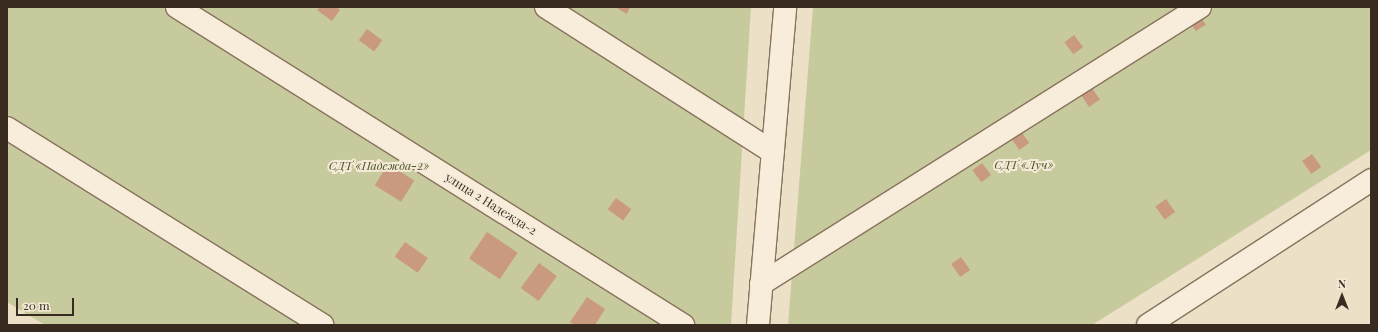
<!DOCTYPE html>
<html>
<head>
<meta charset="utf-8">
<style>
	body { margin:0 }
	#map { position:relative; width:1378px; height:332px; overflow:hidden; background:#ece0c7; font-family:"Playfair Display",serif }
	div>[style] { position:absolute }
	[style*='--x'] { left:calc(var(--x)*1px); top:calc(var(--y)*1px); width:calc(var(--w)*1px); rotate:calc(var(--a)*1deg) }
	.green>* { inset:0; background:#c7ca9c }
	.building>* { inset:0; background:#c99a7f; transform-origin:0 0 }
	.roads { filter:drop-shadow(1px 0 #87725d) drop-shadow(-1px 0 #87725d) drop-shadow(0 1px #87725d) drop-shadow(0 -1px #87725d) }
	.minor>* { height:22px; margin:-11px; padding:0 11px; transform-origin:11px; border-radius:11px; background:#f7edda }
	span { translate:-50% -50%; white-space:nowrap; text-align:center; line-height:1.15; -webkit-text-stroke:4px #f4ead7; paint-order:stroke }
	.park-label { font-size:12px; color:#4b5428; font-style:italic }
	.street-label { font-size:12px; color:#392b20 }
	.frame { position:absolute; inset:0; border:8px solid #392b20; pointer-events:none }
	.north { position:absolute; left:1322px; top:276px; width:40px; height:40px; -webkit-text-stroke:3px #f4ead7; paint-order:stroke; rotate:0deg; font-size:11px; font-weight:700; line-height:16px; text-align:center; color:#392b20 }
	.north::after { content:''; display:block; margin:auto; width:14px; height:18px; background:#392b20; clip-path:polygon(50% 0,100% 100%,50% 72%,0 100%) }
	.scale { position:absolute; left:16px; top:298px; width:58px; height:18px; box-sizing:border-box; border:2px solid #392b20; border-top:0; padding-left:5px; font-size:12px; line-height:14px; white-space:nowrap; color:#392b20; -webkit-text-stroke:3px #f4ead7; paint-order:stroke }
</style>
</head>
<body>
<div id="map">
	<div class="green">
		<div style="clip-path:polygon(7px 7px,751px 7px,731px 325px,45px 325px,7px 302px)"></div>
		<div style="clip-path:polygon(813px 7px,1371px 7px,1371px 150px,1092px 325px,788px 325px)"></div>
	</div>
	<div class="building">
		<div style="clip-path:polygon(320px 7px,336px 7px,340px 10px,332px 21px,317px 10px)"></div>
		<div style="clip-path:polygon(615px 7px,630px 7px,627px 14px)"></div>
		<div style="left:1198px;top:13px;width:14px;height:12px;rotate:56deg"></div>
		<div style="left:367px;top:29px;width:19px;height:14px;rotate:36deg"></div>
		<div style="left:1074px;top:35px;width:15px;height:12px;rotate:53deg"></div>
		<div style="left:1092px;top:88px;width:14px;height:13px;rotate:56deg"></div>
		<div style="left:1020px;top:130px;width:16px;height:12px;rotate:55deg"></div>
		<div style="left:1312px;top:154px;width:16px;height:12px;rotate:55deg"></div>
		<div style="left:982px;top:163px;width:15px;height:12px;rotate:53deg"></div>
		<div style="left:388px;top:164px;width:31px;height:25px;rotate:32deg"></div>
		<div style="left:616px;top:198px;width:19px;height:14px;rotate:36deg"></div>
		<div style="left:1166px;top:199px;width:16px;height:13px;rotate:55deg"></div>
		<div style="left:487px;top:232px;width:37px;height:32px;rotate:34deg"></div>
		<div style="left:405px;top:242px;width:28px;height:18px;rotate:35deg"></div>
		<div style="left:961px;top:257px;width:16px;height:12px;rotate:55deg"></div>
		<div style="left:539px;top:263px;width:22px;height:31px;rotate:36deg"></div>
		<div style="clip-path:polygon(587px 297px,605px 309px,595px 325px,574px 325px,570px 322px)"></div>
	</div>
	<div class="roads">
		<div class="minor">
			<div style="--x:177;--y:7;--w:598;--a:32.15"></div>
			<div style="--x:546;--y:7;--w:269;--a:32.6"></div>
			<div style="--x:7;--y:128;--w:372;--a:32"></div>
			<div style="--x:761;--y:284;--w:519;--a:-32.25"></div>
			<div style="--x:758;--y:325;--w:319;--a:-85.1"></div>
			<div style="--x:1148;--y:325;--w:266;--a:-33"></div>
		</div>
	</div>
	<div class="park-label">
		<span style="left:1024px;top:165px">СДТ «Луч»</span>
		<span style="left:379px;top:166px">СДТ «Надежда-2»</span>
	</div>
	<div class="street-label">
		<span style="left:491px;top:204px;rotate:32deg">улица 2 Надежда-2</span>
	</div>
	<div class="frame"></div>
	<div class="north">N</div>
	<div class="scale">20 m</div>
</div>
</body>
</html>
